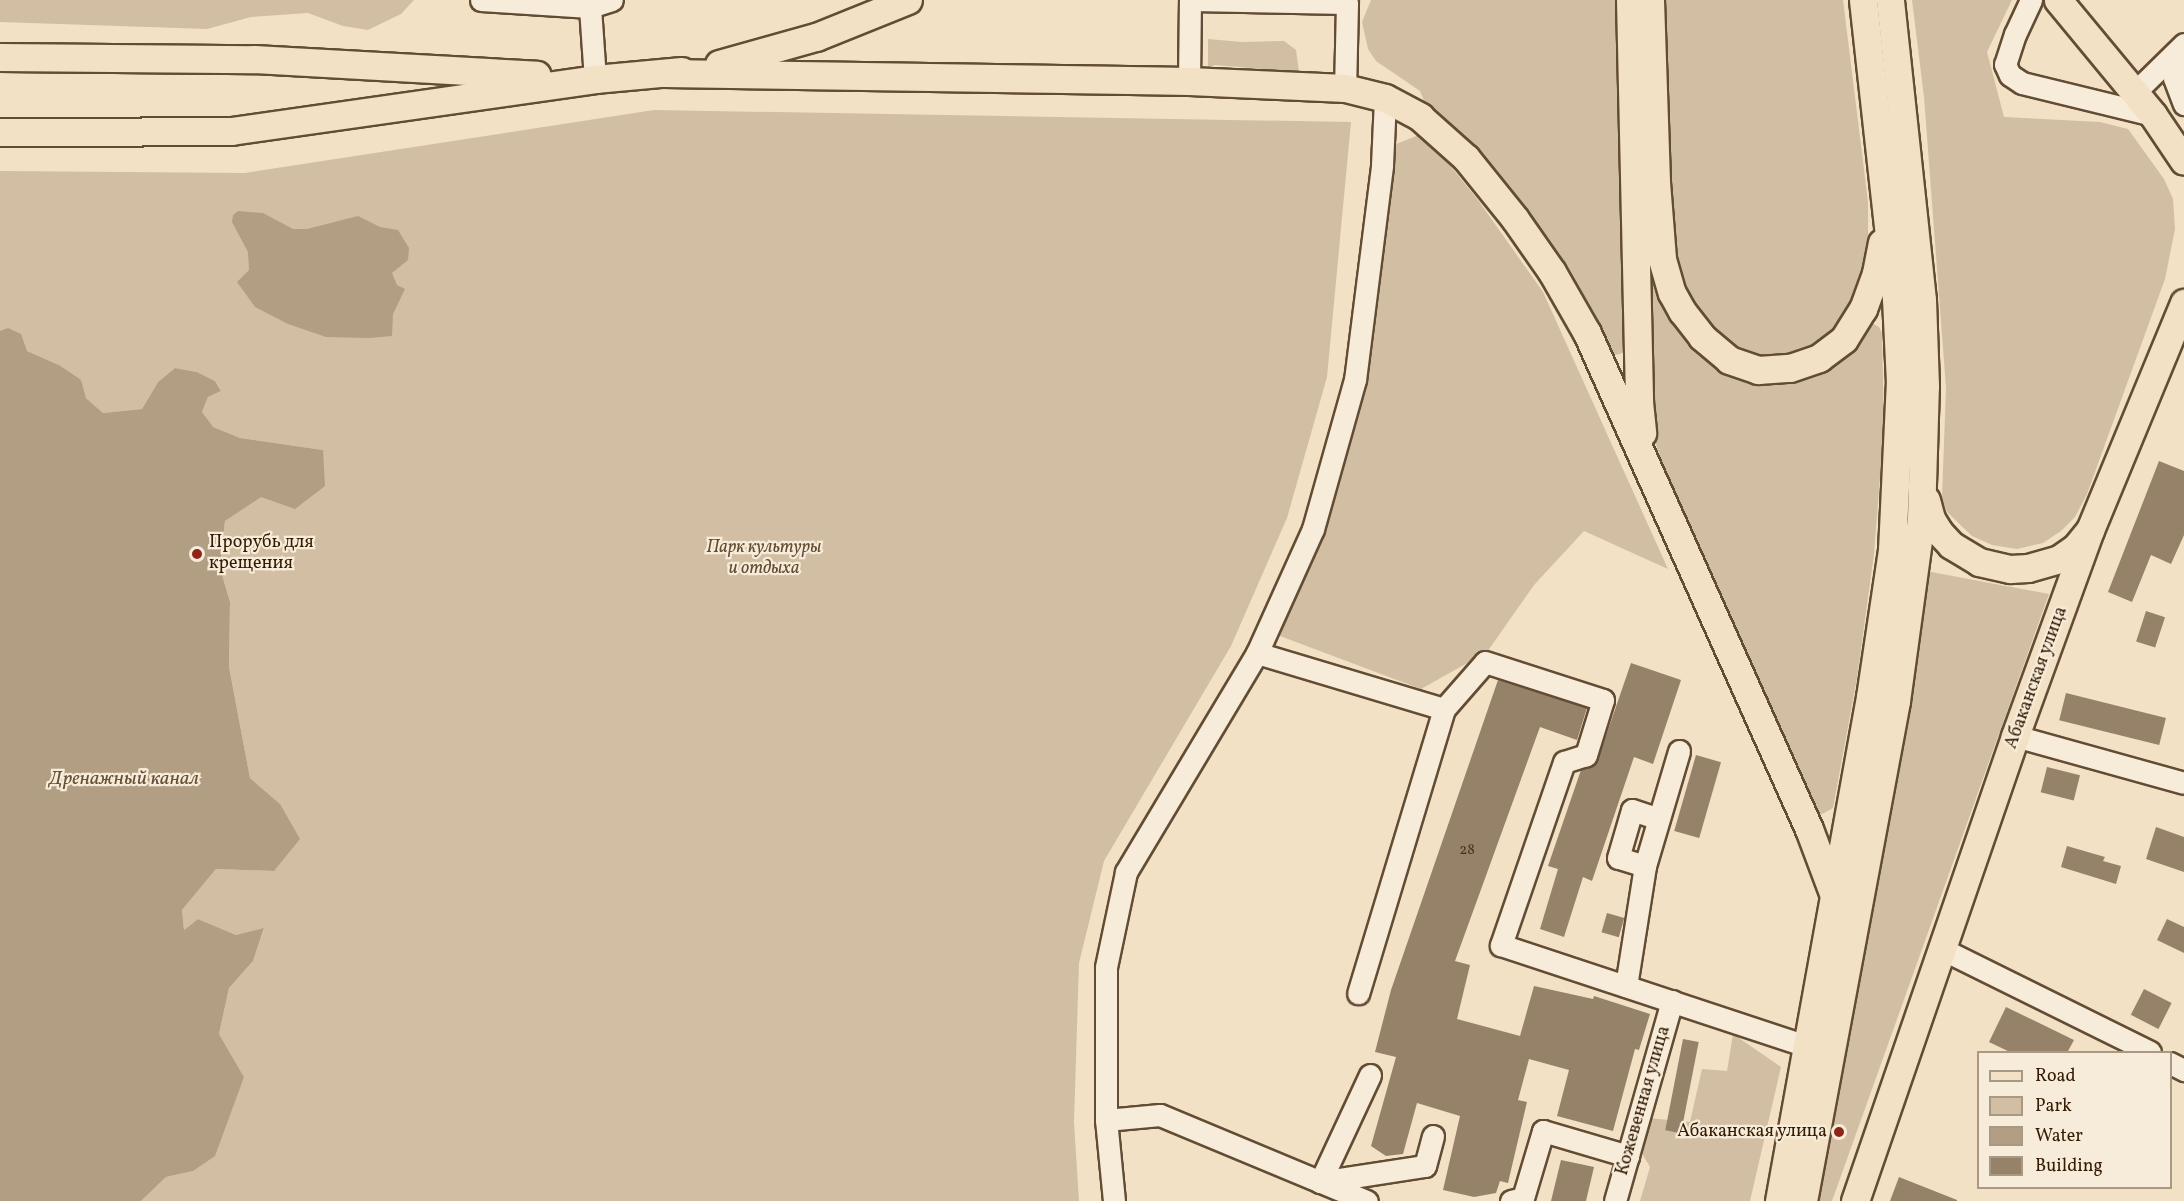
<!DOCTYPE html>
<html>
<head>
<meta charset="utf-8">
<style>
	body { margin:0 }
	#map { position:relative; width:2184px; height:1201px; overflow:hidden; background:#f2e1c4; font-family:Vollkorn,serif }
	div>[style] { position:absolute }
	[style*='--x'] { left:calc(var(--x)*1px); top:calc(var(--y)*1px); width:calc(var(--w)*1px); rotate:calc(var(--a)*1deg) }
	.green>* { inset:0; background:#d2bfa3 }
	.water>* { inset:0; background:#b19e83 }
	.building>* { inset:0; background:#968268; transform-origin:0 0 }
	.roads { filter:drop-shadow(2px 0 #634c34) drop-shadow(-2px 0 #634c34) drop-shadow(0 2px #634c34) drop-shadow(0 -2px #634c34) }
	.minor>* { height:21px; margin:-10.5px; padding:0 10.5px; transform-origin:10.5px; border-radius:10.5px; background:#f7ecd9 }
	.major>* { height:27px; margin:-13.5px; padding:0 13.5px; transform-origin:13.5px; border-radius:13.5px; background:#f2e1c4 }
	.dots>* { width:16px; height:16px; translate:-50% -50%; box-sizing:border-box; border:3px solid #f7ecd9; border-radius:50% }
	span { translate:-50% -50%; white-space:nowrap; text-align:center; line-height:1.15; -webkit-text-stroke:4.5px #f7ecd9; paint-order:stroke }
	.number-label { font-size:15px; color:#4c351d }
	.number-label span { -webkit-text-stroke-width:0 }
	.poi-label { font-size:18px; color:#331b04 }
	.left { translate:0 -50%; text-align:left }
	.right { translate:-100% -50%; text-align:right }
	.park-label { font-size:18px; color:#634c34; font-style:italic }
	.street-label { font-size:18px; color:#331b04 }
	.water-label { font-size:20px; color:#654f37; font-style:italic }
	.legend { position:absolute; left:1977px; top:1051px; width:195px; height:138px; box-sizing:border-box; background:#f7ecd9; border:2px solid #a99884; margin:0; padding:8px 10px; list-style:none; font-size:18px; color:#331b04 }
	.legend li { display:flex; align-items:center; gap:12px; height:30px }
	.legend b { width:30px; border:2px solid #a99884 }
</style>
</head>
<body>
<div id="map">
	<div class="green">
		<div style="clip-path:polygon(0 0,414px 0,401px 14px,368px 30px,343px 26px,308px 13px,251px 17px,207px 29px,0 22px)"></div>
		<div style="clip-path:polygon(1371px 0,1619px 0,1629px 349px,1620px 354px,1607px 356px,1431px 118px,1420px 91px,1376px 61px,1368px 49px,1362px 22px)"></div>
		<div style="clip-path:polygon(1663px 0,1843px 0,1868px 202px,1868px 248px,1865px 268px,1853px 304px,1835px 331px,1814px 347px,1774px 358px,1747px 355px,1724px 342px,1692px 305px,1677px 273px,1670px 234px)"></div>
		<div style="clip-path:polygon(1912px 0,2012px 0,1987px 52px,2004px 117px,2100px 122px,2128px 129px,2164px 179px,2173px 199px,2175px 229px,2165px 279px,2087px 494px,2075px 517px,2061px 531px,2043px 543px,2017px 549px,1992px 545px,1972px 536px,1947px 512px,1942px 498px,1946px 388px,1924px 97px)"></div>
		<div style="clip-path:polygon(1208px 39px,1242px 42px,1284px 41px,1296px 50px,1299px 72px,1215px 65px,1208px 68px)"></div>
		<div style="clip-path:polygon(654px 110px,1351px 122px,1327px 377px,1287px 518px,1231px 646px,1104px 861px,1079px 963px,1074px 1122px,1079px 1201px,141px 1201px,166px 1177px,193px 1171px,244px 1077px,219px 1034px,229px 988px,253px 961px,264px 929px,236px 935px,198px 919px,184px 930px,182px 910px,216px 869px,273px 871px,280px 804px,250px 778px,229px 667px,230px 602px,220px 568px,225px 521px,323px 450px,240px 438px,212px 427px,202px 412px,208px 397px,221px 391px,215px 381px,197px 372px,175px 368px,158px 382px,142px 409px,103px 413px,86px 398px,59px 365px,27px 351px,0 331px,0 171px,245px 173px)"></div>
		<div style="clip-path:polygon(1424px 133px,1478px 200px,1543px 292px,1668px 569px,1584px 531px,1534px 585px,1487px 652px,1421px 689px,1280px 636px,1344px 462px,1360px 395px,1391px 146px)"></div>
		<div style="clip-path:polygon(1651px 249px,1668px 310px,1680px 331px,1696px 349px,1731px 377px,1750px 383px,1771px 385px,1816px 377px,1847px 354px,1868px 325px,1872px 323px,1879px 327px,1882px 333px,1884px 425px,1874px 554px,1857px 678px,1833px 808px,1815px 818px,1659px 454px,1653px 434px,1642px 250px)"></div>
		<div style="clip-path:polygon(1926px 571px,2049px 594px,1832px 1201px,1814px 1201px)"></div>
		<div style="clip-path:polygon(1733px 1034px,1781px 1067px,1750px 1201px,1640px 1201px,1650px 1167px,1637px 1145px,1648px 1118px,1690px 1122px,1702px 1069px,1727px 1071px)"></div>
	</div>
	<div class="water">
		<div style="clip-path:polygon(238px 211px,263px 213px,293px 229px,307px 229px,358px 216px,380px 227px,398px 230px,409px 248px,408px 260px,392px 273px,397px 285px,405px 289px,393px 314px,392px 336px,369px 338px,326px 337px,288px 324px,255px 307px,237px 282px,249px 270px,248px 252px,232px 222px,233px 215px)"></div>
		<div style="clip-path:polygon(8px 328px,21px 334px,27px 351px,59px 365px,81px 380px,86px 398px,103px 413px,142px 409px,158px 382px,175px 368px,197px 372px,215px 381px,221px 391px,208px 397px,202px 412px,213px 427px,240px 438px,323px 450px,325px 486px,295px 509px,261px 497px,225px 521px,220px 568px,230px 602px,229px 667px,250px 778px,280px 804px,300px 839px,274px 871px,216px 869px,182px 910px,184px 930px,198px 919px,236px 935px,264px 928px,253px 961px,229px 988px,219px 1034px,244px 1077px,215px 1156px,193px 1171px,166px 1177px,141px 1201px,0 1201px,0 331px)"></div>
	</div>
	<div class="building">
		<div style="clip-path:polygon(2159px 461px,2184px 471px,2184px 535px,2171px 564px,2151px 555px,2132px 602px,2108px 592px)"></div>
		<div style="left:2146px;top:611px;width:20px;height:32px;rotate:18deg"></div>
		<div style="clip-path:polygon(1631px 663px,1681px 680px,1653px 764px,1634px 757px,1592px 881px,1583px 877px,1564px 937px,1540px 929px,1558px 869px,1548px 866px,1581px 770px,1595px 764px,1598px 759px)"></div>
		<div style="clip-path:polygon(1498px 680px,1587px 708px,1577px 740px,1540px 727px,1455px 961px,1470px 965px,1457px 1019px,1520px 1036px,1534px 986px,1593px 999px,1594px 996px,1650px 1014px,1639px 1050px,1635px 1049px,1613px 1131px,1557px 1116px,1569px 1070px,1529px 1059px,1518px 1100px,1527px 1102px,1508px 1183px,1500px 1181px,1496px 1193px,1474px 1197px,1443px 1190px,1460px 1116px,1417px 1103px,1403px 1154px,1386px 1156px,1371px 1146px,1396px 1057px,1375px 1052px,1391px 990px)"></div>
		<div style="left:2066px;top:693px;width:103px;height:28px;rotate:14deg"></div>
		<div style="left:1696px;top:755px;width:26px;height:79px;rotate:16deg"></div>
		<div style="left:2047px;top:767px;width:34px;height:26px;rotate:14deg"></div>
		<div style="clip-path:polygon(2156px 827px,2184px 837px,2184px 872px,2146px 859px)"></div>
		<div style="clip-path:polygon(2067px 846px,2105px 857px,2103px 861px,2121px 866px,2116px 884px,2061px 867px)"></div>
		<div style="left:1607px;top:913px;width:18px;height:20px;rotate:16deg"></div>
		<div style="clip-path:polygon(2167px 919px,2184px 927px,2184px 953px,2157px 940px)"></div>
		<div style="left:2144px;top:989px;width:31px;height:29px;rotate:27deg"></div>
		<div style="clip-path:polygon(2006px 1007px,2074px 1040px,2067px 1053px,2012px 1053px,1989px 1042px)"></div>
		<div style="left:1683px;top:1039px;width:16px;height:93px;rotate:11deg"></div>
		<div style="clip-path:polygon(1561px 1160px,1594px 1167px,1586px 1201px,1551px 1201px)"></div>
		<div style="clip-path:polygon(1899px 1177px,1957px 1200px,1957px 1201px,1890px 1201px)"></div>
	</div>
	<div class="roads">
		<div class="minor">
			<div style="--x:481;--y:0;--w:109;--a:3.7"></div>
			<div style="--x:2031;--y:0;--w:38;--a:115"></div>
			<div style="--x:2015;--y:34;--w:32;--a:108"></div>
			<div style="--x:2005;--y:64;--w:12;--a:66"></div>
			<div style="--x:2010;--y:75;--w:14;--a:34"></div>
			<div style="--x:2022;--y:83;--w:135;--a:13.7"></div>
			<div style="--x:2181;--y:49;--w:13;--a:117"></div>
			<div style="--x:2175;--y:61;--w:17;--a:93"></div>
			<div style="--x:2174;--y:78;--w:28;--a:69"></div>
			<div style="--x:595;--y:79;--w:72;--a:-94"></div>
			<div style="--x:590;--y:7;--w:23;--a:-18"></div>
			<div style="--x:1189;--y:81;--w:81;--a:-89.3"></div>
			<div style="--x:1190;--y:0;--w:157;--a:1.1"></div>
			<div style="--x:1347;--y:3;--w:85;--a:91.3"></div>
			<div style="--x:2134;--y:93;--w:70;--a:-44.4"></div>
			<div style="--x:1257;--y:653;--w:195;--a:16.7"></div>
			<div style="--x:1444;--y:709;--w:297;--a:106.8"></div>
			<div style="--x:1444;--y:709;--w:62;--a:-48.9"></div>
			<div style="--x:1485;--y:662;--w:124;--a:17.9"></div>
			<div style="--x:1603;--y:700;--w:58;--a:107.2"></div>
			<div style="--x:1586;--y:755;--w:23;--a:162"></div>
			<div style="--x:1564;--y:762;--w:194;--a:109"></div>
			<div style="--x:1501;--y:945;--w:322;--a:18.3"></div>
			<div style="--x:2015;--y:736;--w:175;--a:15.5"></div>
			<div style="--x:1645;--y:866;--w:28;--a:-163"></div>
			<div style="--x:1618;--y:858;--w:50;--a:-73.7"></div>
			<div style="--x:1632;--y:810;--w:28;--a:18"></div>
			<div style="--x:1942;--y:949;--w:232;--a:26.3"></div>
			<div style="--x:1626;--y:986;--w:121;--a:-81"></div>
			<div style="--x:1645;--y:866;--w:120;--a:-73.5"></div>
			<div style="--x:2170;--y:1063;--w:16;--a:27"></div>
			<div style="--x:1370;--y:1075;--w:118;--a:115"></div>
			<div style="--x:1320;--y:1182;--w:106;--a:-8.7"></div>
			<div style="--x:1425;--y:1166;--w:31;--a:-75"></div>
			<div style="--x:1106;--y:1120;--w:54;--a:-5.3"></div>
			<div style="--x:1160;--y:1115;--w:224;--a:22.6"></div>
			<div style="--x:1114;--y:1201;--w:81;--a:-95.6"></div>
			<div style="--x:1106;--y:1120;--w:153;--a:-90"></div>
			<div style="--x:1106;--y:967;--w:97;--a:-78.1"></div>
			<div style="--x:1126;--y:872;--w:255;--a:-59.1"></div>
			<div style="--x:1257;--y:653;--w:136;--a:-65.7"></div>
			<div style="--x:1313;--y:529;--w:155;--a:-74.3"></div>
			<div style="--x:1355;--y:380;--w:217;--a:-82.8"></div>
			<div style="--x:1382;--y:165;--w:67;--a:-87.4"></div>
			<div style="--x:1511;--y:1201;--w:12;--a:-14"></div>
			<div style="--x:1523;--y:1198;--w:70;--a:-73.4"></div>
			<div style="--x:1543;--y:1131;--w:89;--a:16.4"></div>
			<div style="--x:1615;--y:1201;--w:208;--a:-74.1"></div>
		</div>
		<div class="major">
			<div style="--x:1630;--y:0;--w:402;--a:88.7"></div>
			<div style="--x:1639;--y:402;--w:31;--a:84"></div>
			<div style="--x:1650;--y:0;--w:182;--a:88.1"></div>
			<div style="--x:1656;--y:182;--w:77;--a:85.5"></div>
			<div style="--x:1662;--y:259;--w:35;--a:74"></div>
			<div style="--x:1672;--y:293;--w:21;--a:61"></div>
			<div style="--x:1682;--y:311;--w:33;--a:52"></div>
			<div style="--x:1702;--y:337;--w:35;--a:40"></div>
			<div style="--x:1729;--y:360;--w:31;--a:19"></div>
			<div style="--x:1758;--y:370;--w:32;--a:-4"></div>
			<div style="--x:1790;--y:368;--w:31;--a:-19"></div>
			<div style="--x:1819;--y:358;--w:31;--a:-37"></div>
			<div style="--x:1844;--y:339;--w:36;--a:-58"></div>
			<div style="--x:1863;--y:309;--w:38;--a:-70"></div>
			<div style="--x:1876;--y:273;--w:31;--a:-79"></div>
			<div style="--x:2058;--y:0;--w:149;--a:50.4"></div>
			<div style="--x:2153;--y:115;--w:55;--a:56"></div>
			<div style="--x:0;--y:57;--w:254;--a:0.5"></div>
			<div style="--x:254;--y:59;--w:283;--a:3.2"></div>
			<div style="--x:719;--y:64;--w:101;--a:-15.6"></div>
			<div style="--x:816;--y:37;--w:99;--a:-21.9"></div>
			<div style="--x:664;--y:73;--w:525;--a:0.87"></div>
			<div style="--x:1189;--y:81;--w:156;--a:2.6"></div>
			<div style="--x:1345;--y:88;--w:41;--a:14"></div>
			<div style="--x:1385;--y:98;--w:40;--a:28"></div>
			<div style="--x:1420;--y:117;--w:62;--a:41.7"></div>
			<div style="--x:1466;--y:158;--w:78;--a:51.2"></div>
			<div style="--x:1515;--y:219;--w:65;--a:55.1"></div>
			<div style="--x:1552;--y:272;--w:70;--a:60.2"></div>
			<div style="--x:1587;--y:333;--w:543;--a:65.89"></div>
			<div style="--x:1809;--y:829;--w:68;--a:69.4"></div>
			<div style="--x:0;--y:132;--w:231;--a:-0.2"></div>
			<div style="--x:231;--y:131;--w:368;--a:-8.1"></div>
			<div style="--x:595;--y:79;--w:87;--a:-5.3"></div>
			<div style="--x:1926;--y:500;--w:20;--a:75"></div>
			<div style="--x:1931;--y:519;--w:15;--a:58"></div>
			<div style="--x:1939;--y:532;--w:18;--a:47"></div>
			<div style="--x:1951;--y:545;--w:33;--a:31"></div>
			<div style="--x:1979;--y:562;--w:32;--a:13"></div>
			<div style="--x:2010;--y:569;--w:18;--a:-3"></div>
			<div style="--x:2028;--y:568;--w:32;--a:-16"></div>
			<div style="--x:2059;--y:559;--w:21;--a:-35"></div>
			<div style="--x:2076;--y:547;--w:22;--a:-51"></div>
			<div style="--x:2090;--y:530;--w:246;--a:-67.5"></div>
			<div style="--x:1779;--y:1201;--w:512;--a:-79.77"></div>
			<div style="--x:1870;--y:697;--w:149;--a:-81.5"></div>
			<div style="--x:1892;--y:550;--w:167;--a:-87.3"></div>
			<div style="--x:1900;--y:383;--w:84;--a:-92.7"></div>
			<div style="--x:1896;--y:299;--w:301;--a:-96.3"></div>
			<div style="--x:1803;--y:1201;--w:509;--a:-79.46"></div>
			<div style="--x:1896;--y:701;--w:185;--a:-82.2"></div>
			<div style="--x:1921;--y:518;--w:132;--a:-88.3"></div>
			<div style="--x:1925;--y:386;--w:86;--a:-92"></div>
			<div style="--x:1922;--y:300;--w:302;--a:-96.1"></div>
			<div style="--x:1855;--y:1201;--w:492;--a:-71"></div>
			<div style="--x:2015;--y:736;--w:219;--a:-70"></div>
		</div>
	</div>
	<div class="dots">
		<div style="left:197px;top:554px;background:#8f2418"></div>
		<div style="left:1839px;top:1132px;background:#8f2418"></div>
	</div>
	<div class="number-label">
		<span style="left:1467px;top:851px">28</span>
	</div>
	<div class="poi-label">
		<span class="left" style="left:209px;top:554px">Прорубь для<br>крещения</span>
		<span class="right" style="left:1827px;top:1132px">Абаканская улица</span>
	</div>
	<div class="park-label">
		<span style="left:764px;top:559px">Парк культуры<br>и отдыха</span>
	</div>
	<div class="street-label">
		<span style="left:2037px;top:678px;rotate:-70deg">Абаканская улица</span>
		<span style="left:1644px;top:1101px;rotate:-74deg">Кожевенная улица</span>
	</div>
	<div class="water-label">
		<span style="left:124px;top:779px">Дренажный канал</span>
	</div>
	<ul class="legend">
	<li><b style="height:8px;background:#f2e1c4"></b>Road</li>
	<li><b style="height:16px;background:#d2bfa3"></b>Park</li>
	<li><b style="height:16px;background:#b19e83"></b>Water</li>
	<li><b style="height:16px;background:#968268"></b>Building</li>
	</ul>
</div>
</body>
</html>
